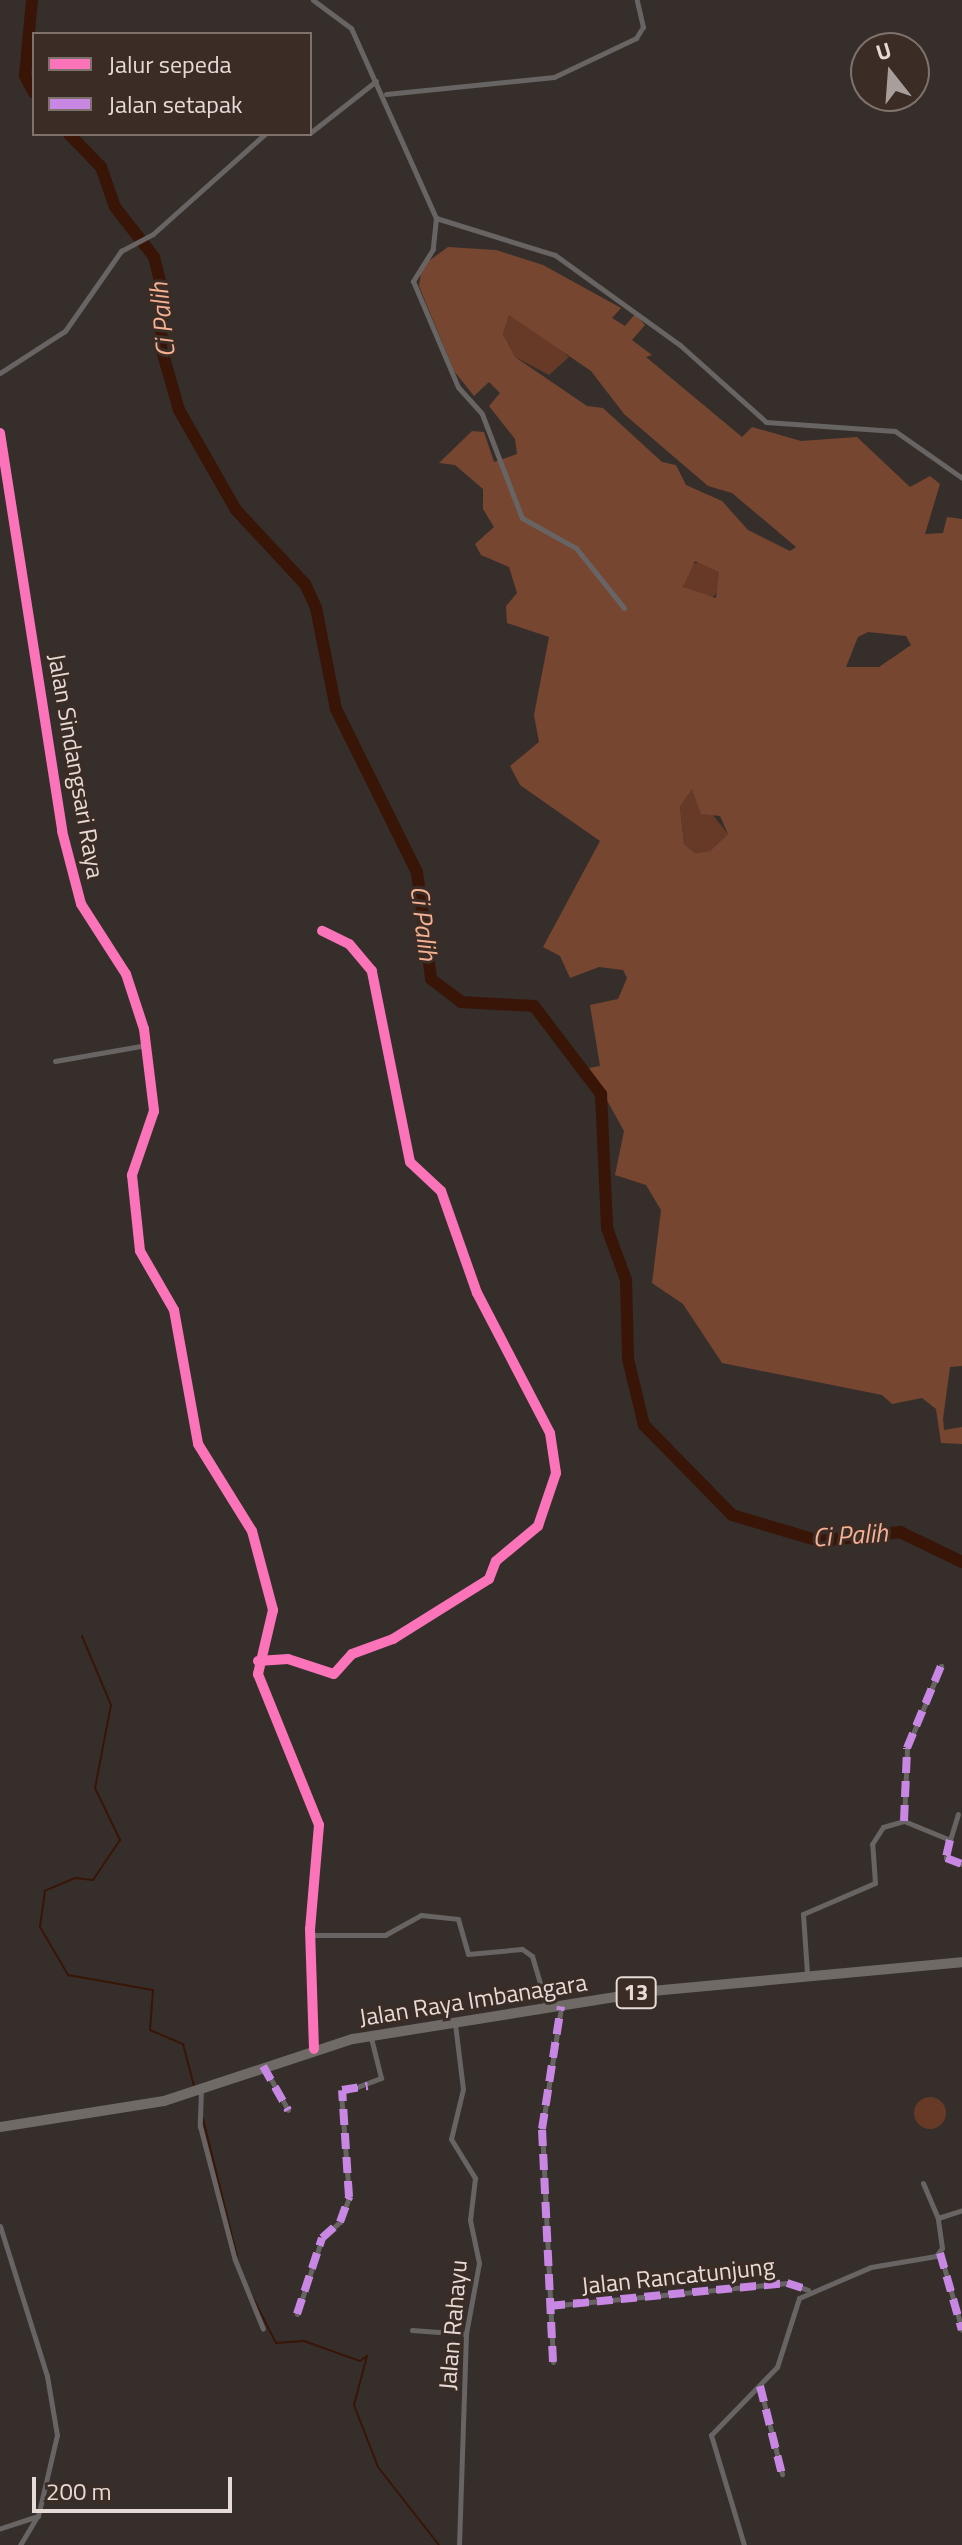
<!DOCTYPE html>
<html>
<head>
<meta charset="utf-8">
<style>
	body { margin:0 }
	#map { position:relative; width:962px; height:2545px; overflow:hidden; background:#362e2b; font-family:"Titillium Web",sans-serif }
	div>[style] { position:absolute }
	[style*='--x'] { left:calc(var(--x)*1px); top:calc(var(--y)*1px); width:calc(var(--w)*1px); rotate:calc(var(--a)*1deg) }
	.green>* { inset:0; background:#663a27 }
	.round { border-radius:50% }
	.forest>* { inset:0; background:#774631 }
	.stream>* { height:2px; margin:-1px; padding:0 1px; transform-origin:1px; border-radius:1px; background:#381506 }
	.river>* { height:12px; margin:-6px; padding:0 6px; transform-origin:6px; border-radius:6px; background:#381506 }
	.street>* { height:5px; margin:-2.5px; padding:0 2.5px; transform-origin:2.5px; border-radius:2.5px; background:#676463 }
	.highway>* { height:10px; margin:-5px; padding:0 5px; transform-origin:5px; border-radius:5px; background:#706a67 }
	.quiet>* { height:8px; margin-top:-4px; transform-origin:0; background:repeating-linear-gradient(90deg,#c787e3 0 16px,transparent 0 24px) }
	.cycleway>* { height:10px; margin:-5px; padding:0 5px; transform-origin:5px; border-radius:5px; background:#fb73b8 }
	span { translate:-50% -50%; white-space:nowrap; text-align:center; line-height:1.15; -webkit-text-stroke:6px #3b2c26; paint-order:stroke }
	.shield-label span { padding:2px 6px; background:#3b2c26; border:2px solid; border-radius:6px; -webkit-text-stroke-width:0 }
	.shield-label { font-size:22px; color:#e6dbd7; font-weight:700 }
	.street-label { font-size:24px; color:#e6dbd7 }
	.water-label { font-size:26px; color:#f6b194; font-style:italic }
	.legend { position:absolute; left:32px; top:32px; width:280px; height:104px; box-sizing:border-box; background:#3b2c26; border:2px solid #7f726d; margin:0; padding:10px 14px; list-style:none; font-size:24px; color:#e6dbd7 }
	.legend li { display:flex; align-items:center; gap:16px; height:40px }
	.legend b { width:40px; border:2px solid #7f726d }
	.north { position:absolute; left:850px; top:32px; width:80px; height:80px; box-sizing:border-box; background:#3b2c26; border:2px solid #7f726d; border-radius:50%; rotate:343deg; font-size:22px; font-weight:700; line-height:32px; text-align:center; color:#e6dbd7 }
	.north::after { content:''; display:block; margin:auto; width:28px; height:36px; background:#a89e9b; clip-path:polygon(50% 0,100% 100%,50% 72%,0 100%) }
	.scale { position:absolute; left:32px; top:2477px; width:200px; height:36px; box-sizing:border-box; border:4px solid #e6dbd7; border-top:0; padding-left:10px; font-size:24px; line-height:28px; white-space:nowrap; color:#e6dbd7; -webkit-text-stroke:6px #3b2c26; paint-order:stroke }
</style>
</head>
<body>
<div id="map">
	<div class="green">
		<div style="clip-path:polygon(509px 315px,523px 318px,569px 357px,549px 375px,515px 357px,503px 334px)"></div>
		<div class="round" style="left:683px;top:562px;width:38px;height:38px"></div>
		<div style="clip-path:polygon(692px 789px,728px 834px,710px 851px,695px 853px,684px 844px,680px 807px)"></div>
		<div class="round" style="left:914px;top:2097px;width:32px;height:32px"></div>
	</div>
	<div class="forest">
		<div style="clip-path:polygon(evenodd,448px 247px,496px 250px,543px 265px,621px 308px,612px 318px,625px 326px,635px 314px,645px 325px,632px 340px,652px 355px,646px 357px,742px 437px,752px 427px,801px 441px,857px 437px,910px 487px,930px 476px,940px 484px,925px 534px,943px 533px,947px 517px,962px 519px,962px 1366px,950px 1367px,943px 1419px,944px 1430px,962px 1427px,962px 1444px,941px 1443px,936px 1409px,922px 1398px,892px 1404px,882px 1395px,722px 1363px,683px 1304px,652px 1283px,661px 1210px,646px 1185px,615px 1175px,624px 1131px,589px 1068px,600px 1066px,590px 1005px,618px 999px,627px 978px,623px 970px,599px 967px,570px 978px,560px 956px,543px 947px,600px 841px,520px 785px,510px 766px,539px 742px,534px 715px,549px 637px,507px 623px,506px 606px,517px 593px,509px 567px,481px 555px,475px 544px,494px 527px,483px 509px,483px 489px,455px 465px,439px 463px,472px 431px,484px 432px,494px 462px,517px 454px,515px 439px,489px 406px,500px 393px,489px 382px,474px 396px,454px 371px,419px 286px,422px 266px,448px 247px,509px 315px,591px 371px,624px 414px,708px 486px,732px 493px,796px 547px,790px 551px,748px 530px,722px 501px,686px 485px,676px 465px,662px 462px,603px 408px,587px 406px,515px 357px,503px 334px,509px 315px,448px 247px,695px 561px,719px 572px,716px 598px,683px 587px,695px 561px,448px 247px,868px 632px,906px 636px,911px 645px,879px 667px,846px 667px,858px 637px,868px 632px,448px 247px,692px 789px,701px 814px,720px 816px,728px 834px,710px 851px,695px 853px,684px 844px,680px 807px,692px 789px)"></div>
	</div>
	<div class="stream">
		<div style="--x:82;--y:1636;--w:75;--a:67.2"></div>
		<div style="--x:111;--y:1705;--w:85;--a:100.9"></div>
		<div style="--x:95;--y:1788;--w:58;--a:64.3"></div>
		<div style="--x:120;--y:1840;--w:48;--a:124"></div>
		<div style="--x:93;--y:1880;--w:18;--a:-174"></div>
		<div style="--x:75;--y:1878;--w:33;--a:157"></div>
		<div style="--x:45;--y:1891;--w:36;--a:98"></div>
		<div style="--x:40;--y:1927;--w:56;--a:59.7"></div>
		<div style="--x:68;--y:1975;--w:86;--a:10"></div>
		<div style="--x:153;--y:1990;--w:40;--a:94.3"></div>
		<div style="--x:150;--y:2030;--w:36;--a:23"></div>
		<div style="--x:183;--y:2044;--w:43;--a:75.3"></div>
		<div style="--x:203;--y:2119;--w:141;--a:76.1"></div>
		<div style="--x:250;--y:2292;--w:57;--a:63"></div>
		<div style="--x:276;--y:2343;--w:28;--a:-4"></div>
		<div style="--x:304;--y:2341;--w:59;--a:19.7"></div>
		<div style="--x:360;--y:2361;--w:9;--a:-36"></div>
		<div style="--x:367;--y:2356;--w:51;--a:104.9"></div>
		<div style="--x:354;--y:2405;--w:66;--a:68.8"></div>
		<div style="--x:378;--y:2467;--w:99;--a:52"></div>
	</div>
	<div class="river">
		<div style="--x:32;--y:0;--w:76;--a:95.3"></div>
		<div style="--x:25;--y:76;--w:19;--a:62"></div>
		<div style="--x:69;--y:134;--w:46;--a:45.9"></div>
		<div style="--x:101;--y:167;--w:42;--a:70.7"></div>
		<div style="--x:115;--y:207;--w:63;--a:52"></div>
		<div style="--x:154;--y:257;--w:38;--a:76"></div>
		<div style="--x:163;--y:294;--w:53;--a:92.2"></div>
		<div style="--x:161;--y:347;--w:66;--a:74.1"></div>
		<div style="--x:179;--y:410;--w:115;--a:60.3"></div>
		<div style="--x:236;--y:510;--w:101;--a:47"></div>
		<div style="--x:305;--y:584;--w:26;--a:65"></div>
		<div style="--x:316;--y:608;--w:103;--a:78.8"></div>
		<div style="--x:336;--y:709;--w:182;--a:63.6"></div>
		<div style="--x:417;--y:872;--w:108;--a:82.5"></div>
		<div style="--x:431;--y:979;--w:38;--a:37"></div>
		<div style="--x:461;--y:1002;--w:73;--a:3.1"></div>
		<div style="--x:534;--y:1006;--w:111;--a:52.7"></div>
		<div style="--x:601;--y:1094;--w:134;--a:87.4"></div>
		<div style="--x:607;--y:1228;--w:55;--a:69.9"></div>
		<div style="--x:626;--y:1280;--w:79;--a:88.5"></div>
		<div style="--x:628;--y:1359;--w:68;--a:76.4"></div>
		<div style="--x:644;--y:1425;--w:126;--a:45.6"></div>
		<div style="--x:732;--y:1515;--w:92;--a:16.5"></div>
		<div style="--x:820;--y:1541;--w:81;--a:-6.4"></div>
		<div style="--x:900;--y:1532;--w:69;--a:25.8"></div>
	</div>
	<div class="street">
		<div style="--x:313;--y:0;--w:47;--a:36.4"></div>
		<div style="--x:351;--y:28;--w:208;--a:65.9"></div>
		<div style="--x:436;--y:218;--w:125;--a:17.3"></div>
		<div style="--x:555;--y:255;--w:154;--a:35.8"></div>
		<div style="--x:680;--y:345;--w:115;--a:41.8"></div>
		<div style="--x:766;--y:422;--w:129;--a:4"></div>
		<div style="--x:895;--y:431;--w:82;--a:35"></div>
		<div style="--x:386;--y:94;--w:169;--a:-5.8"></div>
		<div style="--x:554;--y:77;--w:91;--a:-25.4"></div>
		<div style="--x:636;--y:38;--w:13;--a:-58"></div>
		<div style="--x:643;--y:27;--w:28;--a:-103"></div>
		<div style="--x:310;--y:133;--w:84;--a:-38.2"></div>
		<div style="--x:436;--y:218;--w:31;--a:96"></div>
		<div style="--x:433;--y:249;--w:38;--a:122"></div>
		<div style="--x:413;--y:281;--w:115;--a:67"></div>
		<div style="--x:458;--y:387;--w:36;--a:48"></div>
		<div style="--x:482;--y:414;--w:111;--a:69"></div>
		<div style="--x:522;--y:518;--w:62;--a:29.1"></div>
		<div style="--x:576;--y:548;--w:77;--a:51.3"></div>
		<div style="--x:0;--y:373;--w:77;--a:-32.9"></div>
		<div style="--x:65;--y:331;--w:98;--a:-55"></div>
		<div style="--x:121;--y:251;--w:36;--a:-28"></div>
		<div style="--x:153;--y:234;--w:150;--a:-41.8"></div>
		<div style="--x:0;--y:433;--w:403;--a:81.1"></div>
		<div style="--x:62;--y:831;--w:75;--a:75.4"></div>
		<div style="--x:81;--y:904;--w:83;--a:57.3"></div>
		<div style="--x:126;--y:974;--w:58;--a:71.9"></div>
		<div style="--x:144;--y:1029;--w:83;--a:83"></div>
		<div style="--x:154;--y:1111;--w:68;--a:109"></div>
		<div style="--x:132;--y:1175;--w:76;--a:84"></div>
		<div style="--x:140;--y:1251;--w:68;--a:60"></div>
		<div style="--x:174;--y:1310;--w:136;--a:79.8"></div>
		<div style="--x:198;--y:1444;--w:102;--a:58.2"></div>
		<div style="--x:252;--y:1531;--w:82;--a:75.1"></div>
		<div style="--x:273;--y:1610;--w:66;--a:103.2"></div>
		<div style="--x:258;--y:1674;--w:163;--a:68"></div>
		<div style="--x:319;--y:1825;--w:104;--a:94.9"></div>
		<div style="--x:310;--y:1929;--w:120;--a:88.1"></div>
		<div style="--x:55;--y:1061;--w:93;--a:-9.9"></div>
		<div style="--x:258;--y:1661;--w:30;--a:-4"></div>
		<div style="--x:288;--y:1659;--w:48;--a:18.1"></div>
		<div style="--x:334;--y:1674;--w:27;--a:-48"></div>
		<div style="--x:352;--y:1654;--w:44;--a:-20.1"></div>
		<div style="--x:393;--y:1639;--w:113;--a:-32"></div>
		<div style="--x:489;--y:1579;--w:19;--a:-69"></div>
		<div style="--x:496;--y:1561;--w:55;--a:-39.8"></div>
		<div style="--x:538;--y:1526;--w:56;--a:-71.2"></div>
		<div style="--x:556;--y:1473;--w:40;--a:-98.5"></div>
		<div style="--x:550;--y:1433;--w:158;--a:-117.5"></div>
		<div style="--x:477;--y:1293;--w:108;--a:-109.4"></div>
		<div style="--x:441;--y:1191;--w:42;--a:-136.9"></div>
		<div style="--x:410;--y:1162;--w:195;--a:-101.3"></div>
		<div style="--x:372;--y:971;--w:35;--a:-130"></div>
		<div style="--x:349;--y:944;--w:30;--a:-154"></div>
		<div style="--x:904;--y:1821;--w:73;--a:-87.6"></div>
		<div style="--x:907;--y:1748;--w:89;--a:-67.5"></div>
		<div style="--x:950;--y:1840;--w:18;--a:103"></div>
		<div style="--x:946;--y:1858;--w:17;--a:21"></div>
		<div style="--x:310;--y:1935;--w:75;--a:0"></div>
		<div style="--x:385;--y:1935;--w:41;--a:-29.1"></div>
		<div style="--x:421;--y:1915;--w:37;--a:6"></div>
		<div style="--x:458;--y:1919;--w:36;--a:74"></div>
		<div style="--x:468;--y:1954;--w:54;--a:-5.3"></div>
		<div style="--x:522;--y:1949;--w:12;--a:35"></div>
		<div style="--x:532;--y:1956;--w:53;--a:73.6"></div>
		<div style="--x:807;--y:1973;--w:59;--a:-93.9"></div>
		<div style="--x:803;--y:1914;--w:78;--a:-23.3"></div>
		<div style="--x:875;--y:1883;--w:39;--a:-94"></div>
		<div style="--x:872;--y:1844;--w:20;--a:-57"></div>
		<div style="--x:883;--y:1827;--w:22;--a:-16"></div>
		<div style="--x:904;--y:1821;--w:50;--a:22.4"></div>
		<div style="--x:950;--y:1840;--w:27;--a:-73"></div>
		<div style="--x:455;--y:2024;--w:65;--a:83"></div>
		<div style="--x:463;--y:2089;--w:51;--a:103.5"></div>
		<div style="--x:451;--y:2139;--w:46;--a:58.4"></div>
		<div style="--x:475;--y:2178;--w:42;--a:96.8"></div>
		<div style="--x:470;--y:2220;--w:44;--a:78.2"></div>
		<div style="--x:479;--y:2263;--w:72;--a:100.4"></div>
		<div style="--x:466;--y:2334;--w:211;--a:91.9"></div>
		<div style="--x:264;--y:2067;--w:49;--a:60.8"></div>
		<div style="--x:201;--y:2089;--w:37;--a:92"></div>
		<div style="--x:200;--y:2126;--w:138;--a:75.4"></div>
		<div style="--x:235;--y:2260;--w:74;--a:67.9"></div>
		<div style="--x:923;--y:2183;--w:38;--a:67"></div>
		<div style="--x:0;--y:2226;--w:157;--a:72.6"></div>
		<div style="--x:47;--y:2376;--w:60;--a:80.4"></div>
		<div style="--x:57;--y:2435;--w:83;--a:103.2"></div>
		<div style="--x:38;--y:2516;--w:40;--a:162"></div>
		<div style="--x:940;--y:2253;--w:80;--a:74.1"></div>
		<div style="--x:549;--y:2306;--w:239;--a:-5.5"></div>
		<div style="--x:787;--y:2283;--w:22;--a:18"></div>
		<div style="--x:297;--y:2314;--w:80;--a:-71.8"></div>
		<div style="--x:322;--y:2238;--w:24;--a:-42"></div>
		<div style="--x:340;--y:2222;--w:27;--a:-70"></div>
		<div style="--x:349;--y:2197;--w:104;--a:-94.4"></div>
		<div style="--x:341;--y:2093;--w:43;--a:-20.6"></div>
		<div style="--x:381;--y:2078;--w:41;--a:-104"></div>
		<div style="--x:412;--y:2330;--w:54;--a:4.2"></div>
		<div style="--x:553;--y:2362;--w:233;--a:-92.7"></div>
		<div style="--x:542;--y:2129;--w:123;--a:-81.1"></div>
		<div style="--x:760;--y:2387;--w:90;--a:75.8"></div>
		<div style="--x:20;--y:2545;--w:33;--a:-59"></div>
		<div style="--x:744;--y:2545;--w:115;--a:-106.7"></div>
		<div style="--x:711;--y:2435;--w:95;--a:-45.9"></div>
		<div style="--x:777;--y:2367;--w:72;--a:-72.3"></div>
		<div style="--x:799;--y:2298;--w:78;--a:-23.3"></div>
		<div style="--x:871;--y:2267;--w:66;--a:-9.6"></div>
		<div style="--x:936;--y:2256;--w:10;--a:-53"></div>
		<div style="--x:942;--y:2248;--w:30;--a:-98"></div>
		<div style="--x:938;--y:2218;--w:25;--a:-18"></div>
	</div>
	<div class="highway">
		<div style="--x:0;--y:2127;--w:166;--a:-9"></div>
		<div style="--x:164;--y:2101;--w:199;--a:-18.2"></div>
		<div style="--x:353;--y:2039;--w:303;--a:-9.1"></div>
		<div style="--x:652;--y:1991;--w:311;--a:-5.3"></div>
	</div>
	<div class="quiet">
		<div style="--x:904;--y:1821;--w:73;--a:-87.6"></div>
		<div style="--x:907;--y:1748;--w:89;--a:-67.5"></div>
		<div style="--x:950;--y:1840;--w:18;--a:103"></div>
		<div style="--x:946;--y:1858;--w:17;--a:21"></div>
		<div style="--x:263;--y:2066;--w:51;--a:60.4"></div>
		<div style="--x:940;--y:2253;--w:80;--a:74.1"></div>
		<div style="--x:549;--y:2306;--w:239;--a:-5.5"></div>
		<div style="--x:787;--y:2283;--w:22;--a:18"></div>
		<div style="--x:297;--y:2314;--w:80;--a:-71.8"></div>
		<div style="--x:322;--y:2238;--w:24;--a:-42"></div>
		<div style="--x:340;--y:2222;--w:27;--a:-70"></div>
		<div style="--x:349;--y:2197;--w:107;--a:-93.7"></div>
		<div style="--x:342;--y:2090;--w:26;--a:-9"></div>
		<div style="--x:553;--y:2362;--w:233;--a:-92.7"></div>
		<div style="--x:542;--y:2129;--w:124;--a:-81.2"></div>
		<div style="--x:760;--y:2386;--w:91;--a:76"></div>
	</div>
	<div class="cycleway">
		<div style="--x:0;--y:433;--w:403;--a:81.1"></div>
		<div style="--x:62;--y:831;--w:75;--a:75.4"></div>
		<div style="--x:81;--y:904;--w:83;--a:57.3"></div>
		<div style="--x:126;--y:974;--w:58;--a:71.9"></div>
		<div style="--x:144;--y:1029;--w:83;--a:83"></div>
		<div style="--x:154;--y:1111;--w:68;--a:109"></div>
		<div style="--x:132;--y:1175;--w:76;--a:84"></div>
		<div style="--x:140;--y:1251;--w:68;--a:60"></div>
		<div style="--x:174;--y:1310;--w:136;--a:79.8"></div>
		<div style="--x:198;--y:1444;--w:102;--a:58.2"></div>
		<div style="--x:252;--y:1531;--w:82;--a:75.1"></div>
		<div style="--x:273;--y:1610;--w:66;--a:103.2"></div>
		<div style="--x:258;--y:1674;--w:163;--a:68"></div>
		<div style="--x:319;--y:1825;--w:104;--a:94.9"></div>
		<div style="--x:310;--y:1929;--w:120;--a:88.1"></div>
		<div style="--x:258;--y:1661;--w:30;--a:-4"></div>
		<div style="--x:288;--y:1659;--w:48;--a:18.1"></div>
		<div style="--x:334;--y:1674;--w:27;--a:-48"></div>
		<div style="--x:352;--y:1654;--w:44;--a:-20.1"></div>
		<div style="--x:393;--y:1639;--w:113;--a:-32"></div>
		<div style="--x:489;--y:1579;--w:19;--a:-69"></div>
		<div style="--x:496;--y:1561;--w:55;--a:-39.8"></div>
		<div style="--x:538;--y:1526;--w:56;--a:-71.2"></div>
		<div style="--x:556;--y:1473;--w:40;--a:-98.5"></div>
		<div style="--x:550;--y:1433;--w:158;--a:-117.5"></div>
		<div style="--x:477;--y:1293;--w:108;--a:-109.4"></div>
		<div style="--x:441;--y:1191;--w:42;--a:-136.9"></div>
		<div style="--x:410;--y:1162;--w:195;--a:-101.3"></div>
		<div style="--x:372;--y:971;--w:35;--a:-130"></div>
		<div style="--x:349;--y:944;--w:30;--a:-154"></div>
	</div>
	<div class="shield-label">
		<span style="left:636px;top:1993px">13</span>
	</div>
	<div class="street-label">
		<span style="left:76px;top:766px;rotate:80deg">Jalan Sindangsari Raya</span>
		<span style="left:473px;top:2000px;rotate:-9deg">Jalan Raya Imbanagara</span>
		<span style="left:678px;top:2276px;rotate:-6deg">Jalan Rancatunjung</span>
		<span style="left:453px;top:2325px;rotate:-85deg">Jalan Rahayu</span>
	</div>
	<div class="water-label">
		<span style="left:162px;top:320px;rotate:-96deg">Ci Palih</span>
		<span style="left:424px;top:923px;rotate:83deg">Ci Palih</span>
		<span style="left:850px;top:1535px;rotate:-4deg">Ci Palih</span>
	</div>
	<ul class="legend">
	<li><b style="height:10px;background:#fb73b8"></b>Jalur sepeda</li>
	<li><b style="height:10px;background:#c787e3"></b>Jalan setapak</li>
	</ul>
	<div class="north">U</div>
	<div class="scale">200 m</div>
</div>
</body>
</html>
